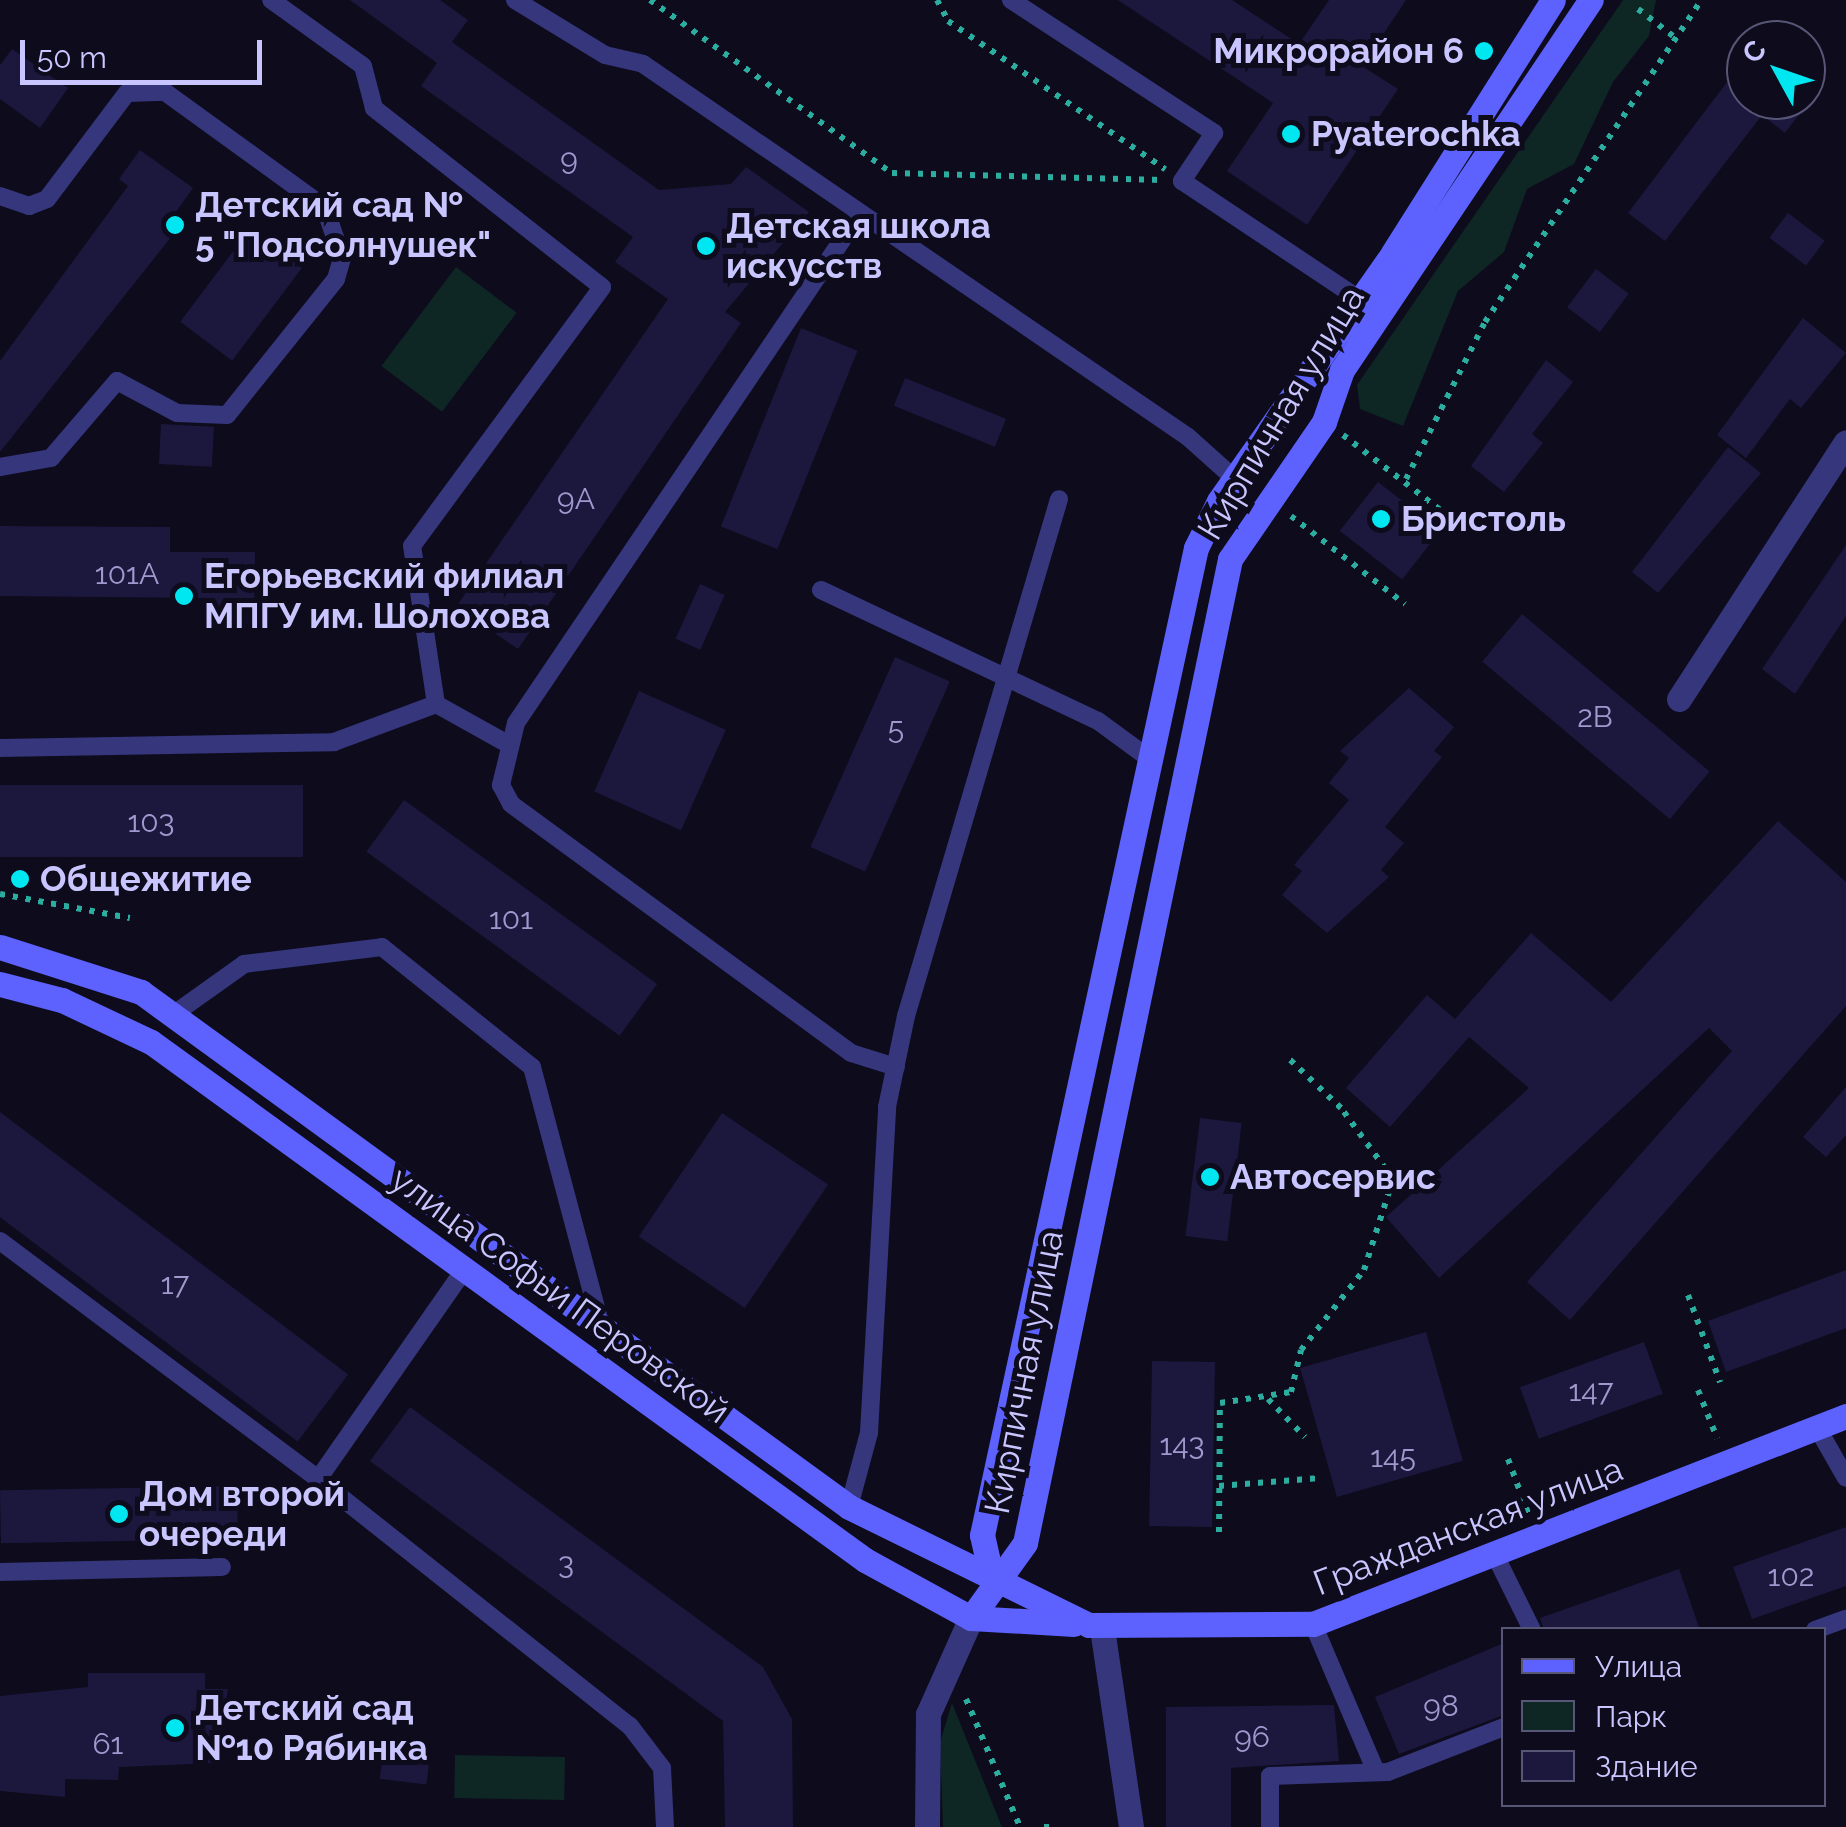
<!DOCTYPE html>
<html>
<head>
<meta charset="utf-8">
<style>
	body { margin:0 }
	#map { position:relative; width:1846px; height:1827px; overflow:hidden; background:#0d0b1c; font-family:Raleway,sans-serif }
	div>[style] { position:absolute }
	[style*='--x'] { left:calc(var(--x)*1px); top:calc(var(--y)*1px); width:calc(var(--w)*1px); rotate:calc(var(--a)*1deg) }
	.green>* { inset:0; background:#0e2624; transform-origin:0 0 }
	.building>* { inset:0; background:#1c173d; transform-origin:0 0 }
	.path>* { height:6px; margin-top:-3px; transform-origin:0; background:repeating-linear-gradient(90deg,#2bae9f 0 5px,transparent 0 13px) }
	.lane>* { height:18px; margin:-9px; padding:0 9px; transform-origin:9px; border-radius:9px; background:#35367c }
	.street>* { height:25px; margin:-12.5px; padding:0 12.5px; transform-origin:12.5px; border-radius:12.5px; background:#35367c }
	.secondary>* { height:25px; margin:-12.5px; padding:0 12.5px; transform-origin:12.5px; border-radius:12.5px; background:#5d62ff }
	.dots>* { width:28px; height:28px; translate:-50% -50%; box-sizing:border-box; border:5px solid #0d0b1c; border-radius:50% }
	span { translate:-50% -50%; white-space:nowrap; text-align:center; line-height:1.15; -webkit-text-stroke:10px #0d0b1c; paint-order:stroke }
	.number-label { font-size:30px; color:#9e9ace }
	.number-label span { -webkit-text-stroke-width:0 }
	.poi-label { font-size:35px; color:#c9c6ff; font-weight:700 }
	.right { translate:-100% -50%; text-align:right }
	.left { translate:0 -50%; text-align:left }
	.street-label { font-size:35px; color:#c9c6ff }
	.legend { position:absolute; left:1501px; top:1627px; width:325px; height:180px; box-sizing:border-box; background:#0d0b1c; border:2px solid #585677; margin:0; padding:12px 18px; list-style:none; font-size:30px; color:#c9c6ff }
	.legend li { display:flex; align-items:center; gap:20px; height:50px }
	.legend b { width:50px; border:2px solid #585677 }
	.north { position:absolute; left:1726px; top:20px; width:100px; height:100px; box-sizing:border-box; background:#0d0b1c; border:2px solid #585677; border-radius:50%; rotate:310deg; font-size:28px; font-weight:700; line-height:40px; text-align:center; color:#c9c6ff }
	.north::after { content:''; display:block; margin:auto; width:35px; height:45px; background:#00e7f1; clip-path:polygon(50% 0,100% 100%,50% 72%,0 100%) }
	.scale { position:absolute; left:20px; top:40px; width:242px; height:45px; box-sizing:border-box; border:5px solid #c9c6ff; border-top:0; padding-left:12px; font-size:30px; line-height:35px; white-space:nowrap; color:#c9c6ff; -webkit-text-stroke:8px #0d0b1c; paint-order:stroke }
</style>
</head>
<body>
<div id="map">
	<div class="green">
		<div style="clip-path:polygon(1623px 0,1656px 0,1649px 36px,1613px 82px,1574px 164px,1527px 189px,1504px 252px,1458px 291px,1403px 426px,1360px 409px,1357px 385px)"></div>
		<div style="left:456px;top:267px;width:76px;height:124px;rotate:37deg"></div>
		<div style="clip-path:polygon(952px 1703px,1002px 1827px,943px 1827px,940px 1742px)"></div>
		<div style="left:455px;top:1755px;width:110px;height:43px;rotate:1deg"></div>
	</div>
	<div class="building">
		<div style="clip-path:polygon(350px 0,440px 0,468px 20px,452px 42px,659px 190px,731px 184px,746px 167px,809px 212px,725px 312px,741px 323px,518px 649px,456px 607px,668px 299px,615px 262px,633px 237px,421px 86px,437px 63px)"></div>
		<div style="clip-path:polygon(1118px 0,1232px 0,1299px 44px,1329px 0,1406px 0,1362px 66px,1398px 89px,1307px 225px,1227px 171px,1273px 103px)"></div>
		<div style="clip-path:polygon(12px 49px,68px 88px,40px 128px,0 99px,0 65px)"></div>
		<div style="clip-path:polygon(1746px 57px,1746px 100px,1786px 100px,1801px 112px,1785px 133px,1762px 115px,1665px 241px,1628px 213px)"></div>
		<div style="clip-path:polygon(140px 150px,193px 188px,163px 230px,172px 236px,0 452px,0 361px,128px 186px,119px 179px)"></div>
		<div style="left:1788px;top:213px;width:46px;height:31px;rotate:37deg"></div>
		<div style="left:250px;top:229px;width:65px;height:116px;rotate:37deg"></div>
		<div style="left:1596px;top:269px;width:41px;height:48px;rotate:37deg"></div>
		<div style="clip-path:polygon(1803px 318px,1846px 353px,1801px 408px,1790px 399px,1746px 458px,1717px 435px)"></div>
		<div style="left:801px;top:328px;width:61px;height:214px;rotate:22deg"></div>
		<div style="clip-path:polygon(1546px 360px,1573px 382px,1532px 434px,1543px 443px,1504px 492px,1471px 466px)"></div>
		<div style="left:905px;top:378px;width:109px;height:30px;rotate:22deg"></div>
		<div style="left:161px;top:424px;width:53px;height:40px;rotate:3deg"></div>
		<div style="clip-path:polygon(1728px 447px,1761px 473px,1658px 593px,1632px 572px)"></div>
		<div style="left:1378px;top:482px;width:79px;height:62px;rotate:38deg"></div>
		<div style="clip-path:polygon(0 526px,170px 527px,170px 552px,255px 552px,254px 624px,209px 624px,209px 598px,0 596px)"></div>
		<div style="clip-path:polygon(1846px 545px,1846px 616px,1795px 694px,1762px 669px)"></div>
		<div style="left:700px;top:584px;width:27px;height:60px;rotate:24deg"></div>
		<div style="left:1522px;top:614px;width:245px;height:62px;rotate:40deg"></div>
		<div style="left:895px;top:657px;width:60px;height:208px;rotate:24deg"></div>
		<div style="clip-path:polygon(1409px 688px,1454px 727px,1434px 751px,1442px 757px,1385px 827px,1404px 843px,1381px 870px,1389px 877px,1327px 933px,1282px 895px,1302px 871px,1294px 865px,1349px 800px,1329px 783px,1349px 758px,1340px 751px)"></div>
		<div style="left:639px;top:691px;width:95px;height:110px;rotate:24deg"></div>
		<div style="left:0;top:785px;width:303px;height:72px"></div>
		<div style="left:404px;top:800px;width:313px;height:64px;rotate:36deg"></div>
		<div style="clip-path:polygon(1778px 821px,1846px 882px,1846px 1006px,1570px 1320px,1527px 1282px,1732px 1051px,1709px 1028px,1439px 1278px,1386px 1217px,1529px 1088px,1469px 1037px,1390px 1127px,1346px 1088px,1427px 995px,1455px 1019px,1531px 933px,1611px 1002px)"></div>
		<div style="clip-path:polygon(1846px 1087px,1846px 1135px,1826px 1157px,1803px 1137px)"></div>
		<div style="left:0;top:1112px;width:436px;height:84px;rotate:37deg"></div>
		<div style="left:722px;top:1113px;width:128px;height:149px;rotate:34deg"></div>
		<div style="left:1200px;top:1118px;width:42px;height:119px;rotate:7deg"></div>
		<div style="clip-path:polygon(1846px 1270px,1846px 1328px,1726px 1372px,1708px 1321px)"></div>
		<div style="left:1426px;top:1332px;width:134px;height:131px;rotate:74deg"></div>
		<div style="left:1644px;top:1342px;width:55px;height:132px;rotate:70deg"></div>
		<div style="left:1152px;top:1361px;width:63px;height:165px;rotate:1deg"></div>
		<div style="clip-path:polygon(410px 1407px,763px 1667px,792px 1719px,793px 1827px,725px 1827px,723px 1721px,370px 1461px)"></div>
		<div style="left:237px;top:1486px;width:53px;height:237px;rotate:89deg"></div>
		<div style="clip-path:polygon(1846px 1527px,1846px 1586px,1752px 1619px,1733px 1567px)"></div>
		<div style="clip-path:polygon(1679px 1569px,1700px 1630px,1544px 1630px,1540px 1618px)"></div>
		<div style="clip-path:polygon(1504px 1643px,1504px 1715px,1399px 1754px,1375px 1697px)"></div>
		<div style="clip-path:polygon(88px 1673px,205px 1673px,205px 1689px,228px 1689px,216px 1763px,119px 1767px,118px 1780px,65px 1779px,65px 1797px,0 1791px,0 1696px,88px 1687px)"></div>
		<div style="clip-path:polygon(1334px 1705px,1339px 1761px,1231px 1768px,1231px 1827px,1166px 1827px,1166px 1707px)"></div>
		<div style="left:384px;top:1744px;width:47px;height:35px;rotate:7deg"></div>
	</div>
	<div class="path">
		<div style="--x:650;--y:0;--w:297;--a:35.6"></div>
		<div style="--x:892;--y:173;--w:271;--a:1.5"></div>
		<div style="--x:937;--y:0;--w:24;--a:62"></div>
		<div style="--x:948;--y:21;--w:263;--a:34.3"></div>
		<div style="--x:1638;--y:9;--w:44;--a:37.6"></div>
		<div style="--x:1343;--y:435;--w:154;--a:37.6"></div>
		<div style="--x:1406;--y:479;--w:176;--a:-63.3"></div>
		<div style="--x:1485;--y:322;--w:388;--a:-56.1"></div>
		<div style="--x:1291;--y:516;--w:144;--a:37.7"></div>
		<div style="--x:0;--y:894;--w:132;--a:10.5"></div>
		<div style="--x:1688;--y:1295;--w:93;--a:69.8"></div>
		<div style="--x:1698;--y:1390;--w:52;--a:68.4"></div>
		<div style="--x:1268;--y:1399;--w:53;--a:45.8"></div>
		<div style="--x:1508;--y:1459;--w:58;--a:69.7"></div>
		<div style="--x:1219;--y:1486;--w:101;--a:-4.5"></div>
		<div style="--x:1219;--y:1532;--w:129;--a:-89.6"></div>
		<div style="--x:1220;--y:1403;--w:72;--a:-8.8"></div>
		<div style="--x:1291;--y:1392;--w:43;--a:-76.6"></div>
		<div style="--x:1301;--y:1350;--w:102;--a:-51.8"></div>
		<div style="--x:1364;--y:1270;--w:96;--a:-72.3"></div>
		<div style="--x:1393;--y:1179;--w:88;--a:-126.2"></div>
		<div style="--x:1341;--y:1108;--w:74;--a:-136.6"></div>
		<div style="--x:966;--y:1699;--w:139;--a:67.1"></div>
		<div style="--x:1044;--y:1827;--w:11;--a:0"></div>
	</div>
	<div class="lane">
		<div style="--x:515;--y:0;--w:105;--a:31.4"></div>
		<div style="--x:605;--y:55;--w:39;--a:13"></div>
		<div style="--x:643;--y:64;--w:660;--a:34.39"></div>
		<div style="--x:1188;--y:437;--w:63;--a:41.8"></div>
		<div style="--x:1011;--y:0;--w:243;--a:33.2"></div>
		<div style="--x:1214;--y:133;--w:58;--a:123.7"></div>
		<div style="--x:1182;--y:181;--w:224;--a:33.7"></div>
		<div style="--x:0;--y:196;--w:31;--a:19"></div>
		<div style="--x:29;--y:206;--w:19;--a:-21"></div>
		<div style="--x:47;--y:199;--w:133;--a:-53"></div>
		<div style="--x:127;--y:93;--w:38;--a:-2"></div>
		<div style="--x:165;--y:92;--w:198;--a:35.9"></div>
		<div style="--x:325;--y:208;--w:53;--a:71.2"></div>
		<div style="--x:342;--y:258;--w:22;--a:106"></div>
		<div style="--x:336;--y:279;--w:174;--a:128.7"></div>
		<div style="--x:227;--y:415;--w:50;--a:-177.7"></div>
		<div style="--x:177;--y:413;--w:68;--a:-151.9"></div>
		<div style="--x:117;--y:381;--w:101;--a:130.6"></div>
		<div style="--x:51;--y:458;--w:52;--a:170"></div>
		<div style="--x:859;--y:215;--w:613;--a:124.03"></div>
		<div style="--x:516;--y:723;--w:64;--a:103.6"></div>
		<div style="--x:501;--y:785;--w:21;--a:62"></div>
		<div style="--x:511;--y:804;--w:421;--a:36.2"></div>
		<div style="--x:851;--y:1053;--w:47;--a:17.3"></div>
		<div style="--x:821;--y:590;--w:306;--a:25.3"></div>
		<div style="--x:1098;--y:721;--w:64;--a:36.2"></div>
		<div style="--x:436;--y:704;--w:82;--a:29.1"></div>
		<div style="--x:0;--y:748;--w:334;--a:-1"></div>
		<div style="--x:334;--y:742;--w:109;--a:-20.4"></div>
		<div style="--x:436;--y:704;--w:160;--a:-98.6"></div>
		<div style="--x:412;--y:546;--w:321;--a:-53.7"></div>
		<div style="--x:602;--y:287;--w:290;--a:-141.9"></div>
		<div style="--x:374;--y:108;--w:43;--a:-104.7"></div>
		<div style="--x:363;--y:66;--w:113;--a:-144.3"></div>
		<div style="--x:174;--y:1014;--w:86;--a:-35.5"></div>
		<div style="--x:244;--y:964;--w:139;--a:-7"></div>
		<div style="--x:382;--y:947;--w:192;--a:38.7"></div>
		<div style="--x:532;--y:1067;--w:268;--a:75.1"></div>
		<div style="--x:0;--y:1241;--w:397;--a:36.8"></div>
		<div style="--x:464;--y:1270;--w:255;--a:124.9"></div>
		<div style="--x:318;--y:1479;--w:398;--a:38.4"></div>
		<div style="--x:630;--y:1726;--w:53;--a:52.7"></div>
		<div style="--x:662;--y:1768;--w:59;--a:87.1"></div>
		<div style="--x:1818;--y:1429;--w:56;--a:60.3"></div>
		<div style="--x:849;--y:1507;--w:77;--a:-74.9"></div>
		<div style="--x:869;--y:1433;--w:326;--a:-86.8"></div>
		<div style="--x:887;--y:1107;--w:93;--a:-78.2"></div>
		<div style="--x:906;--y:1016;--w:539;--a:-73.51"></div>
		<div style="--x:1496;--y:1557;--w:81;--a:63.7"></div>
		<div style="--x:0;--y:1572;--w:222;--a:-1.3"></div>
		<div style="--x:1313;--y:1624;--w:161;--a:66.9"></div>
		<div style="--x:1815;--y:1630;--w:33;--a:-20"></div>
		<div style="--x:1270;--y:1827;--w:51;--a:-90"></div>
		<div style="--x:1270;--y:1776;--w:118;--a:-1.9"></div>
		<div style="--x:1388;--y:1772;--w:124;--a:-21.2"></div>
	</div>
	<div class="street">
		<div style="--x:1679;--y:699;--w:306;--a:-57"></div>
		<div style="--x:1102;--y:1628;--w:201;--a:81.7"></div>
		<div style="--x:927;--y:1827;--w:113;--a:-89.5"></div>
		<div style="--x:928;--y:1714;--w:105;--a:-65.9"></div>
	</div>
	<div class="secondary">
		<div style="--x:0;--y:947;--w:148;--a:17.7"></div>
		<div style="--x:141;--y:992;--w:875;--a:36.03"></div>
		<div style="--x:849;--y:1507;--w:267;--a:26.2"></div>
		<div style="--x:1089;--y:1625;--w:224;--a:-0.3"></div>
		<div style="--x:1313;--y:1624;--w:572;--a:-21.32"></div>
		<div style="--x:0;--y:984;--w:64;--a:14.5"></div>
		<div style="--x:62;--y:1000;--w:98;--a:25.3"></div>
		<div style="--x:151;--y:1042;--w:882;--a:35.96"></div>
		<div style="--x:865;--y:1560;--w:121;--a:28.7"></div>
		<div style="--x:971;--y:1618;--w:103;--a:3.3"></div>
		<div style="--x:992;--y:1579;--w:45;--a:-102.8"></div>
		<div style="--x:982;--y:1535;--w:1010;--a:-77.77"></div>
		<div style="--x:1196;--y:548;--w:52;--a:-63.9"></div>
		<div style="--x:1219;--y:501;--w:303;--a:-54.9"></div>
		<div style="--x:1393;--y:253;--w:299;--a:-57.7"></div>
		<div style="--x:971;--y:1618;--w:92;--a:-54.2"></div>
		<div style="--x:1025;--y:1543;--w:1005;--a:-78.23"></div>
		<div style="--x:1230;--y:559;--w:166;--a:-55.5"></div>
		<div style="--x:1324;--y:422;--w:55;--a:-70.9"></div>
		<div style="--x:1342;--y:370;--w:446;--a:-56.1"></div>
	</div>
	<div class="dots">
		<div style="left:1484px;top:51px;background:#00e7f1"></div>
		<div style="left:1291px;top:134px;background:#00e7f1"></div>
		<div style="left:175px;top:225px;background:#00e7f1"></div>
		<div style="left:706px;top:246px;background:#00e7f1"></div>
		<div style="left:1381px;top:519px;background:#00e7f1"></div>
		<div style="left:184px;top:596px;background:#00e7f1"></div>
		<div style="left:20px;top:879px;background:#00e7f1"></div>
		<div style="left:1210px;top:1177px;background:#00e7f1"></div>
		<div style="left:119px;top:1514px;background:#00e7f1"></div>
		<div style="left:175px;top:1728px;background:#00e7f1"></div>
	</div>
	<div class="number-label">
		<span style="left:569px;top:159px">9</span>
		<span style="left:576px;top:499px">9А</span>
		<span style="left:127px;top:574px">101А</span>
		<span style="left:1595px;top:717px">2В</span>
		<span style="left:896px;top:729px">5</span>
		<span style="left:151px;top:822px">103</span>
		<span style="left:511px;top:919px">101</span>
		<span style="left:175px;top:1284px">17</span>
		<span style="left:1591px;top:1391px">147</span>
		<span style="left:1182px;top:1445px">143</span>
		<span style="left:1393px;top:1457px">145</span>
		<span style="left:566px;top:1564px">3</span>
		<span style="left:1791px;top:1576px">102</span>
		<span style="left:1441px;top:1706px">98</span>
		<span style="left:1252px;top:1737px">96</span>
		<span style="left:108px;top:1744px">61</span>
	</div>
	<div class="poi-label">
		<span class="right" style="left:1464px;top:51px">Микрорайон 6</span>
		<span class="left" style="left:1311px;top:134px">Pyaterochka</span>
		<span class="left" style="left:195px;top:225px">Детский сад №<br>5 "Подсолнушек"</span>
		<span class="left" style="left:726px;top:246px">Детская школа<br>искусств</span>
		<span class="left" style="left:1401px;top:519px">Бристоль</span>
		<span class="left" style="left:204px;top:596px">Егорьевский филиал<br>МПГУ им. Шолохова</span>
		<span class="left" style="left:40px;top:879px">Общежитие</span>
		<span class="left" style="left:1230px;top:1177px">Автосервис</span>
		<span class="left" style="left:139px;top:1514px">Дом второй<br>очереди</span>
		<span class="left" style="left:195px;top:1728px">Детский сад<br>№10 Рябинка</span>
	</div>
	<div class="street-label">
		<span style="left:1281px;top:413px;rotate:-59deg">Кирпичная улица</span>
		<span style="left:560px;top:1295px;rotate:36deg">улица Софьи Перовской</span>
		<span style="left:1024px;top:1372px;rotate:-79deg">Кирпичная улица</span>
		<span style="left:1468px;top:1526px;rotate:-21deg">Гражданская улица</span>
	</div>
	<ul class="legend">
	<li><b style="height:12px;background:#5d62ff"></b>Улица</li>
	<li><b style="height:28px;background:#0e2624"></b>Парк</li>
	<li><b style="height:28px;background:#1c173d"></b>Здание</li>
	</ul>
	<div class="north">С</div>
	<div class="scale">50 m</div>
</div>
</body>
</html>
